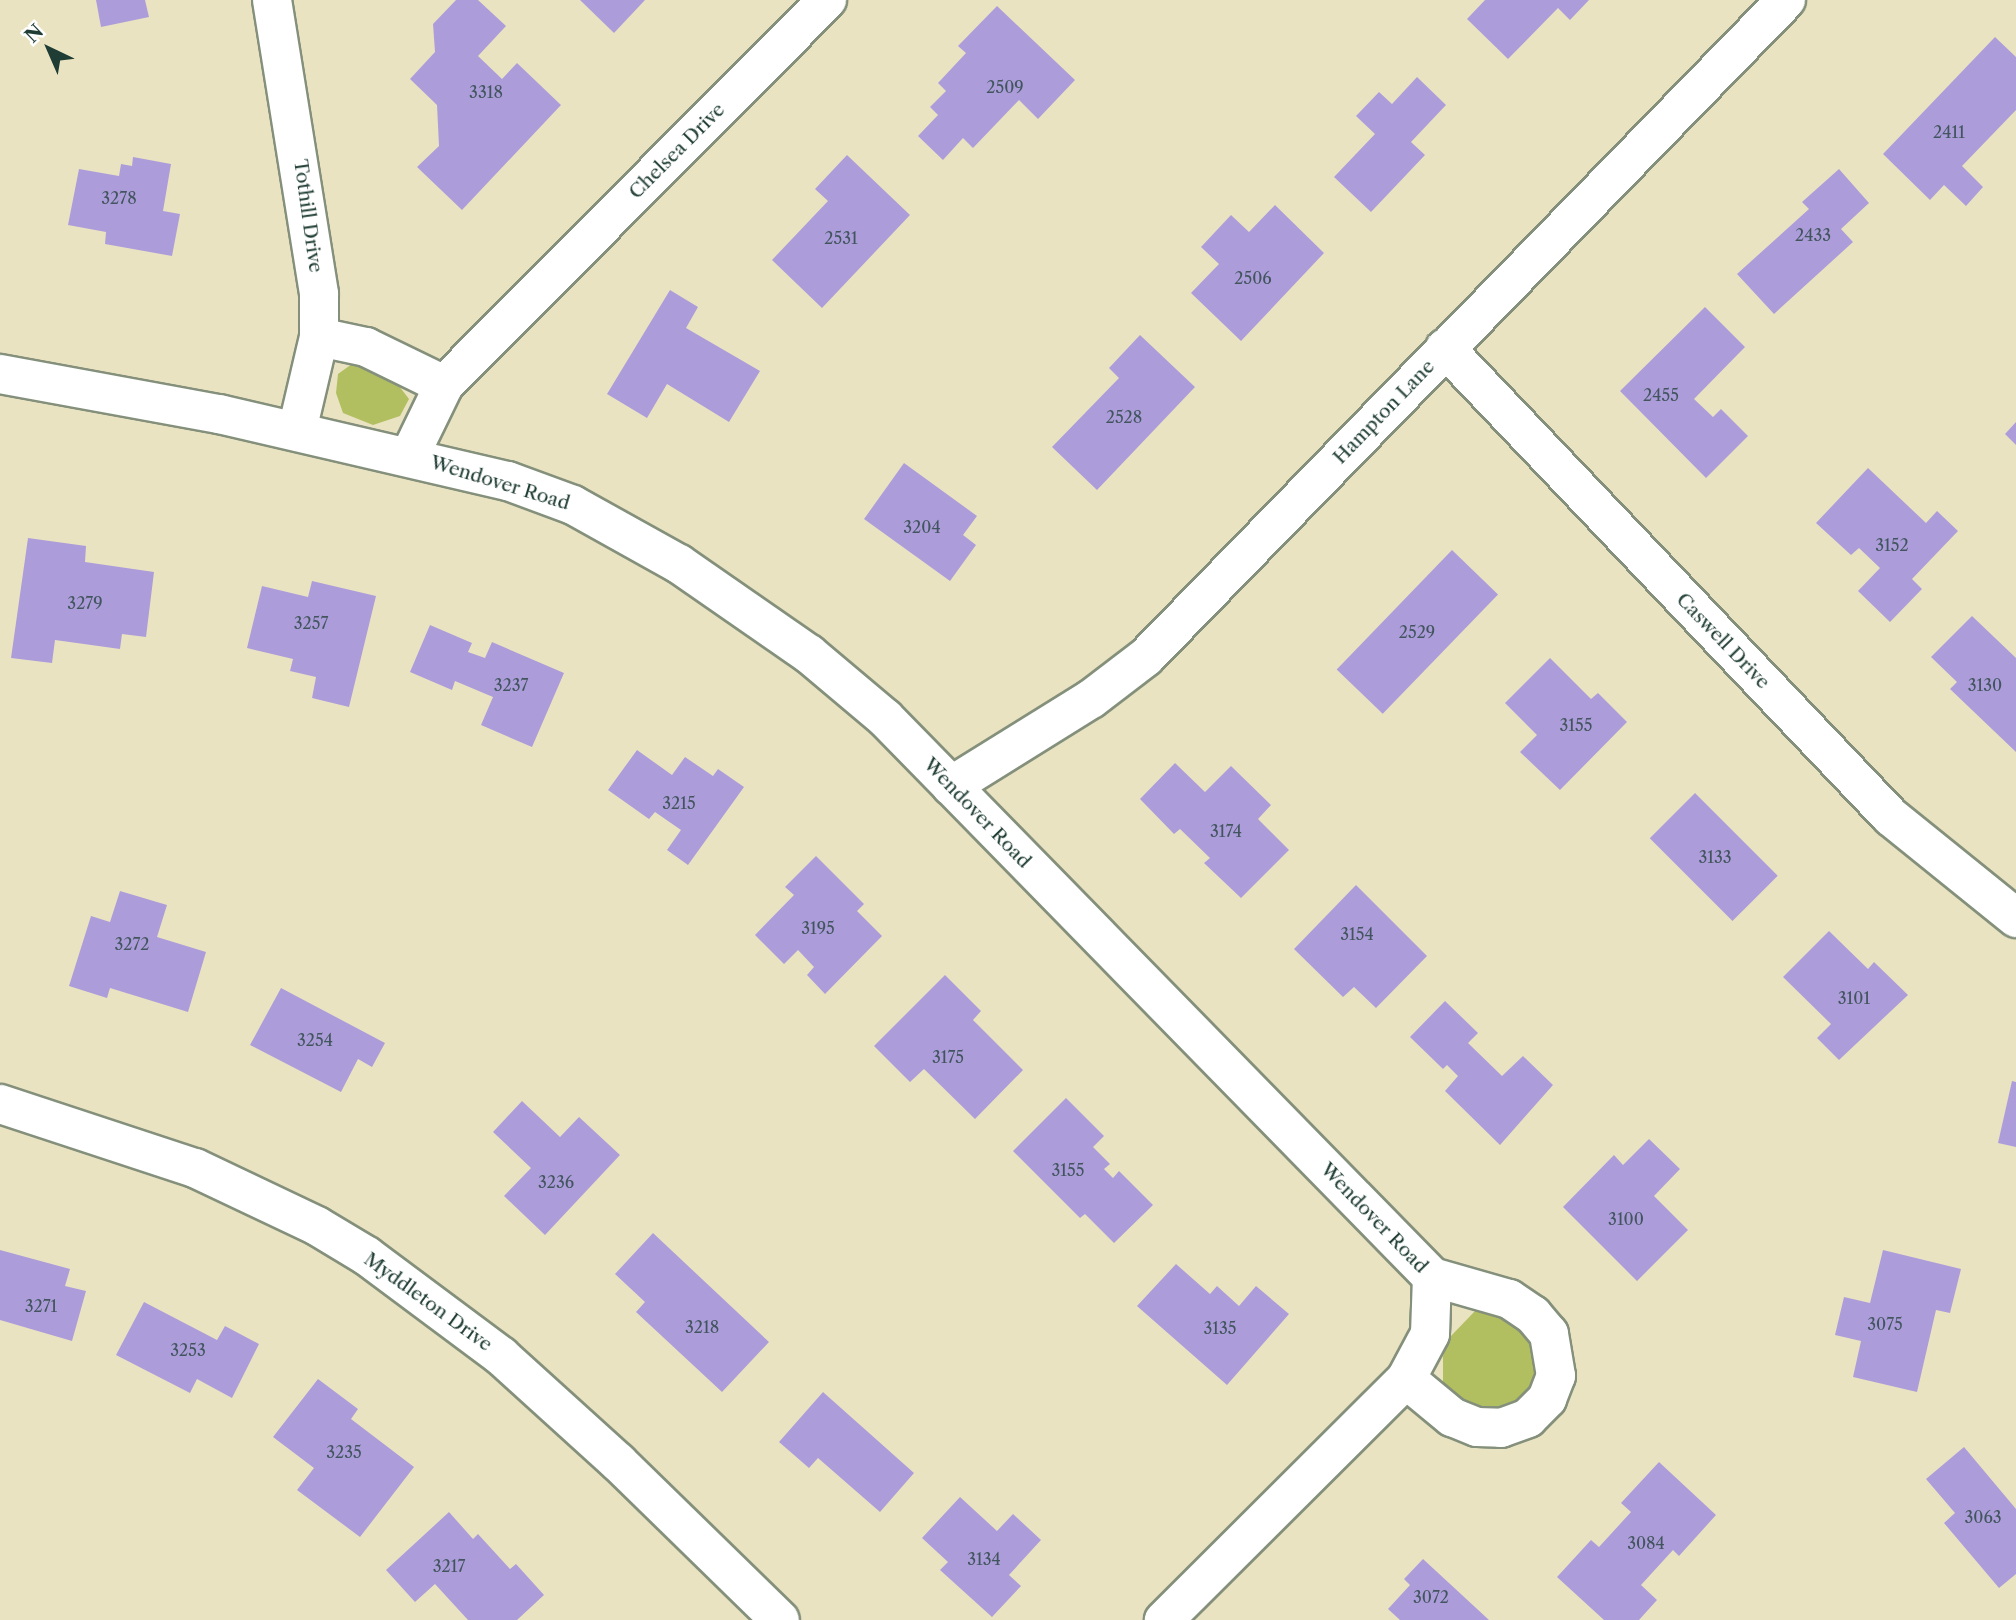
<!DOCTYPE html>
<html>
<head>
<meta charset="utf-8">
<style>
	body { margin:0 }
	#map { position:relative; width:2016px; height:1620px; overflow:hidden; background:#eae3c2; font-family:"Libre Caslon Text",serif }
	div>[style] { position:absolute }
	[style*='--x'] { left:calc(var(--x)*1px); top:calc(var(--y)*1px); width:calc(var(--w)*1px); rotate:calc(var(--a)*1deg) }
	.green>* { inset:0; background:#b2bf61 }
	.building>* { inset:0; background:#ac9dda; transform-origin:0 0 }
	.roads { filter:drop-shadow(2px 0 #84907b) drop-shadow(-2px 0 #84907b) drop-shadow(0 2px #84907b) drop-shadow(0 -2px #84907b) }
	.minor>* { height:38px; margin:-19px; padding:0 19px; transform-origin:19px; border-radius:19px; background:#fff }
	span { translate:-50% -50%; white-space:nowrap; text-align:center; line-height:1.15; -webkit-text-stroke:6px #fff; paint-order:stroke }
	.number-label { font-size:16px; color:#42555e }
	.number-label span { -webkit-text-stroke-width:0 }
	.street-label { font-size:19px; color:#1f3d34 }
	.north { position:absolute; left:14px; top:14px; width:70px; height:70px; -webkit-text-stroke:5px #fff; paint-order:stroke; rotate:316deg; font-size:19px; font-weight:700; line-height:28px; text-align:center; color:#1f3d34 }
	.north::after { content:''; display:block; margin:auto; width:24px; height:32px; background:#1f3d34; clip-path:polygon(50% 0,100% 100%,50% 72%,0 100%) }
</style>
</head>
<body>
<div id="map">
	<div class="green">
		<div style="clip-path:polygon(356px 361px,396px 382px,409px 399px,400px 416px,373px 425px,343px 413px,336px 393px,338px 374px)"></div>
		<div style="clip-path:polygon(1475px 1311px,1503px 1314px,1527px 1328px,1542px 1378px,1516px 1410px,1467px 1409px,1443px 1387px,1443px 1356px,1450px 1337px)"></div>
	</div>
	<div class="building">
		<div style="clip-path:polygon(96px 0,145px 0,149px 17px,101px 27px)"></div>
		<div style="clip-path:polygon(456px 0,478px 0,506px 26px,478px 56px,502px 79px,517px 63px,561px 105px,462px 210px,417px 167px,439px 146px,437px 105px,410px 79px,435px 52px,433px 24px)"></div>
		<div style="clip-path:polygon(580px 0,645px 0,614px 33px)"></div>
		<div style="clip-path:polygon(1485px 0,1589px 0,1570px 20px,1558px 8px,1508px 59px,1467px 19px)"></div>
		<div style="clip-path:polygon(997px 6px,1075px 80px,1038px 119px,1019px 100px,973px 148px,963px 138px,943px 160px,918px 136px,938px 115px,930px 107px,946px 91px,938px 83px,966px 53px,958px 46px)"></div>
		<div style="clip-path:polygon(1995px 37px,2016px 57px,2016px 110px,1962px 166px,1983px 187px,1966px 206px,1944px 185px,1930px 200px,1883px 154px)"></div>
		<div style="clip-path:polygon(1417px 77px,1446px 105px,1411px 142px,1425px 155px,1371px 212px,1334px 177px,1375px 134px,1356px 116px,1379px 92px,1392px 104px)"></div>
		<div style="clip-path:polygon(847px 155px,910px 215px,822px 308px,772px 260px,828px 201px,815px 189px)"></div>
		<div style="clip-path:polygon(133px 157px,171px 164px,163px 211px,180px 214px,172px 256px,105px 244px,106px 232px,68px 225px,79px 169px,119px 176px,121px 164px,132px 166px)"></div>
		<div style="clip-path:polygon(1839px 169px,1869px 203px,1841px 229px,1853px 242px,1774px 314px,1737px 274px,1809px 209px,1802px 202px)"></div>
		<div style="clip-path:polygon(1275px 205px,1324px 253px,1241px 341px,1191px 293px,1219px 264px,1201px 247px,1231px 215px,1249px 232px)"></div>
		<div style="clip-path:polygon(670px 290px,698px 307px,686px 328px,760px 371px,729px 422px,667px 384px,647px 418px,607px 394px)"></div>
		<div style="clip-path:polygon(1705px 307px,1745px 347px,1694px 399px,1713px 417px,1721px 409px,1748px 436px,1706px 478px,1620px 391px)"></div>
		<div style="clip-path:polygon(1140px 335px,1195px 387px,1097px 490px,1052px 447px,1119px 378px,1109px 368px)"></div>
		<div style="clip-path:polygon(2016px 422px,2016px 445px,2005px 434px)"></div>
		<div style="clip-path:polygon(904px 463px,977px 516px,963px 535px,976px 545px,950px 581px,864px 519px)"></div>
		<div style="clip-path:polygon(1868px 468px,1926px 523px,1937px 511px,1958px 531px,1912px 579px,1922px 589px,1890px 622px,1858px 591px,1880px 568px,1859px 548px,1851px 555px,1816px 523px)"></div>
		<div style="clip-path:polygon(28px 538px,86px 546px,85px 562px,154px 572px,146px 637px,122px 634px,120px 649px,55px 640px,52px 663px,11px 658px)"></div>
		<div style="left:1452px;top:550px;width:64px;height:166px;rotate:44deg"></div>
		<div style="clip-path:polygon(312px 581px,376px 596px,349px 707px,312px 698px,316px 677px,290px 671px,293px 659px,247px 648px,262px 586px,308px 597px)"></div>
		<div style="clip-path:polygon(1972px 616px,2016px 658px,2016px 752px,1950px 689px,1957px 682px,1931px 657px)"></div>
		<div style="clip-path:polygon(430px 625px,472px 643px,468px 652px,485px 658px,492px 642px,564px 673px,532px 747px,481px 725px,493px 697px,455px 681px,452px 690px,410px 672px)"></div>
		<div style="clip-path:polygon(1550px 658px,1591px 699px,1598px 693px,1627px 722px,1560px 790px,1520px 752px,1537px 735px,1505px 703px)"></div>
		<div style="clip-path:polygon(637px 750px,672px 775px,685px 757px,713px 776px,718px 769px,744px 787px,688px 865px,667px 850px,681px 830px,655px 812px,649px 819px,608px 790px)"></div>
		<div style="clip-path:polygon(1175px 763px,1205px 792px,1231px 766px,1271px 805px,1258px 819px,1289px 850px,1241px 898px,1204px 863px,1210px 858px,1180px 829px,1174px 834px,1140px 799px)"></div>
		<div style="left:1695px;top:793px;width:117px;height:64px;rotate:45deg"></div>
		<div style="clip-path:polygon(816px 856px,864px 904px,857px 911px,882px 936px,825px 994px,807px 975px,814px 967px,798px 950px,784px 964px,755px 935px,794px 895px,785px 887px)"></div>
		<div style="clip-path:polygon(1356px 885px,1427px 956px,1376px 1008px,1354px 987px,1343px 997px,1294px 949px)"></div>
		<div style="clip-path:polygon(120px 891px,167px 905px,157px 937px,206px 952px,188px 1012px,110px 988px,107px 998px,69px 986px,91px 916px,110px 922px)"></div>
		<div style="clip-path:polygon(1829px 931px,1868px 969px,1874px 962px,1908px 995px,1839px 1060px,1817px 1038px,1831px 1024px,1783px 977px)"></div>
		<div style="clip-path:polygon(945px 975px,981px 1011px,973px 1020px,1023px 1070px,975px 1119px,924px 1069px,910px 1082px,874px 1046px)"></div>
		<div style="clip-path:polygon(281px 988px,385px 1043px,372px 1067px,358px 1059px,341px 1092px,250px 1045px)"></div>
		<div style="clip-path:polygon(1445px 1001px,1478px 1033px,1468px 1043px,1502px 1076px,1523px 1056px,1553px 1085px,1500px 1145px,1445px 1091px,1458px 1076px,1447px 1065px,1443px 1069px,1410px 1037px)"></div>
		<div style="clip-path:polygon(2012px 1081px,2016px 1082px,2016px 1147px,1998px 1143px)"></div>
		<div style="clip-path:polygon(1066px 1098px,1104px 1136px,1093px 1147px,1110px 1164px,1104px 1169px,1113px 1178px,1119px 1171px,1153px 1205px,1114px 1243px,1085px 1214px,1080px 1218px,1013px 1151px)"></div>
		<div style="clip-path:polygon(522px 1101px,560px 1137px,579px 1117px,620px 1155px,545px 1235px,504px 1196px,531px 1168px,493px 1132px)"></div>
		<div style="clip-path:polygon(1649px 1139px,1680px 1169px,1654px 1196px,1688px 1230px,1637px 1281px,1563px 1207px,1614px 1155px,1623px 1165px)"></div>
		<div style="clip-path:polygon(653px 1233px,769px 1342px,722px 1392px,636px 1312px,645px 1302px,615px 1274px)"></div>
		<div style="clip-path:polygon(0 1250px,70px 1269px,65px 1286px,86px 1291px,72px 1341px,0 1320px)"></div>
		<div style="clip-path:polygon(1883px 1250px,1961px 1269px,1950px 1313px,1936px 1310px,1917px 1392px,1853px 1377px,1861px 1341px,1835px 1335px,1844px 1297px,1870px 1303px)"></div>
		<div style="clip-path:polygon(1176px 1264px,1210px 1294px,1217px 1286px,1239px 1306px,1256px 1286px,1289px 1314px,1227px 1385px,1137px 1306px)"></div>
		<div style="clip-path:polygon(144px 1302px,217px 1340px,225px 1326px,259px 1344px,232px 1398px,197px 1379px,190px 1393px,116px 1355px)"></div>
		<div style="clip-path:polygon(318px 1379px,358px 1409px,351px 1419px,414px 1467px,360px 1537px,297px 1490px,314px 1468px,273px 1437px)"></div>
		<div style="clip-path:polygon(823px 1392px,914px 1473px,880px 1512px,818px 1458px,809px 1468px,779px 1442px)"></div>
		<div style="clip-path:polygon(1964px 1447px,2016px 1509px,2016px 1574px,1999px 1588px,1944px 1523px,1955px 1513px,1926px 1479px)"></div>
		<div style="clip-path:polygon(1659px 1462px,1716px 1515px,1679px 1556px,1673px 1550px,1641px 1585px,1657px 1600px,1639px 1620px,1604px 1620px,1557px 1577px,1591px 1540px,1599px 1547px,1631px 1512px,1621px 1503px)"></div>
		<div style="clip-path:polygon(960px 1497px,997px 1531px,1013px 1514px,1041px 1540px,1009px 1575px,1021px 1586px,992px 1617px,940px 1570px,948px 1562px,922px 1538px)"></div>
		<div style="clip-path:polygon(449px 1512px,473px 1539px,478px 1534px,510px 1569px,516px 1564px,544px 1595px,517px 1620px,468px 1620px,435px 1584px,415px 1602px,386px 1570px)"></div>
		<div style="clip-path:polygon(1423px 1559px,1449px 1583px,1489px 1620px,1400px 1620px,1388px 1609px,1410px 1585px,1404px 1579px)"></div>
	</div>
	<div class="roads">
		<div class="minor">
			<div style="--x:272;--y:0;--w:298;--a:80.9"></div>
			<div style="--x:319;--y:294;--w:43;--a:90"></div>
			<div style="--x:319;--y:337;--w:97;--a:103.2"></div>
			<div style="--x:319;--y:337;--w:48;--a:12"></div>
			<div style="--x:366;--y:347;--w:87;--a:26"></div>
			<div style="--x:1445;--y:348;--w:647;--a:46.44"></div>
			<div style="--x:1891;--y:817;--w:161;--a:38.9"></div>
			<div style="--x:0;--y:374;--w:223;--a:10.4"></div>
			<div style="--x:219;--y:414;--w:297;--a:13.1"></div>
			<div style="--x:508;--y:481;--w:69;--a:20.3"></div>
			<div style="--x:573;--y:505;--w:121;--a:29.1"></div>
			<div style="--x:679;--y:564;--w:158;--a:34.7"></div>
			<div style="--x:809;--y:654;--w:99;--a:40.1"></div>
			<div style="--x:885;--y:718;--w:782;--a:45.62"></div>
			<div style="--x:1432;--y:1277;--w:57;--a:92"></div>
			<div style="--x:1430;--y:1334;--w:51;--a:118.1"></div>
			<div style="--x:1406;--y:1379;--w:342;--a:135.1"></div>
			<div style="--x:410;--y:455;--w:78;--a:-64.1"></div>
			<div style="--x:444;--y:385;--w:543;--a:-45.15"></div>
			<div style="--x:951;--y:786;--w:165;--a:-31.9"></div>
			<div style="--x:1091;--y:699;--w:69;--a:-37.4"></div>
			<div style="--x:1146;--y:657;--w:917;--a:-45.75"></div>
			<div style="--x:0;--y:1104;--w:205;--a:18.2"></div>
			<div style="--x:195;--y:1168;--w:135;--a:25.4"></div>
			<div style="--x:317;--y:1226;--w:58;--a:31"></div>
			<div style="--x:367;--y:1256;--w:167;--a:36.7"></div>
			<div style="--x:501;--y:1356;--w:158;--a:42.2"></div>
			<div style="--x:618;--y:1462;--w:226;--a:44.3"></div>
			<div style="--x:1406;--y:1379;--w:60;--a:39.6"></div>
			<div style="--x:1452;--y:1417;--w:27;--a:22"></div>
			<div style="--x:1477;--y:1427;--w:24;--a:2"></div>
			<div style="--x:1501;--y:1428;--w:29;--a:-20"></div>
			<div style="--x:1528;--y:1418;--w:27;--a:-45"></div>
			<div style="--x:1547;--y:1399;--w:25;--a:-69"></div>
			<div style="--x:1556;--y:1376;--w:43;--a:-99.5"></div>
			<div style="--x:1549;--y:1334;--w:25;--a:-130"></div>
			<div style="--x:1533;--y:1315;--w:29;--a:-146"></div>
			<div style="--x:1509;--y:1299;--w:80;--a:-164.1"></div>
		</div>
	</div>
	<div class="number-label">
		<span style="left:1005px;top:87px">2509</span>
		<span style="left:486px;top:92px">3318</span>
		<span style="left:1949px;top:132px">2411</span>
		<span style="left:119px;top:198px">3278</span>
		<span style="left:1813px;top:235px">2433</span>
		<span style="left:841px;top:238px">2531</span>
		<span style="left:1253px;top:278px">2506</span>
		<span style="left:1661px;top:395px">2455</span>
		<span style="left:1124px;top:417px">2528</span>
		<span style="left:922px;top:527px">3204</span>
		<span style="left:1892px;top:545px">3152</span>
		<span style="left:85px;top:603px">3279</span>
		<span style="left:311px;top:623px">3257</span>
		<span style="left:1417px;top:632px">2529</span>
		<span style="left:511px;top:685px">3237</span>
		<span style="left:1985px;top:685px">3130</span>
		<span style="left:1576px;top:725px">3155</span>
		<span style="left:679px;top:803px">3215</span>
		<span style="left:1226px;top:831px">3174</span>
		<span style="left:1715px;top:857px">3133</span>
		<span style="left:818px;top:928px">3195</span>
		<span style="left:1357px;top:934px">3154</span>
		<span style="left:132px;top:944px">3272</span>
		<span style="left:1854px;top:998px">3101</span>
		<span style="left:315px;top:1040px">3254</span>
		<span style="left:948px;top:1057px">3175</span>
		<span style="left:1068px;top:1170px">3155</span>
		<span style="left:556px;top:1182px">3236</span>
		<span style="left:1626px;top:1219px">3100</span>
		<span style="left:41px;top:1306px">3271</span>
		<span style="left:1885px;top:1324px">3075</span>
		<span style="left:702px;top:1327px">3218</span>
		<span style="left:1220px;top:1328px">3135</span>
		<span style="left:188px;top:1350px">3253</span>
		<span style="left:344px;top:1452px">3235</span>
		<span style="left:1983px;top:1517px">3063</span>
		<span style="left:1646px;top:1543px">3084</span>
		<span style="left:984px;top:1559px">3134</span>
		<span style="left:449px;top:1566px">3217</span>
		<span style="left:1431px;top:1597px">3072</span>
	</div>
	<div class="street-label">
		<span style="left:677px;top:151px;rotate:-45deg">Chelsea Drive</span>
		<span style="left:308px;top:216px;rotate:82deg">Tothill Drive</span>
		<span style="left:1384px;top:412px;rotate:-46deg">Hampton Lane</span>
		<span style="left:500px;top:483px;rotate:17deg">Wendover Road</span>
		<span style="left:1723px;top:641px;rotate:46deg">Caswell Drive</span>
		<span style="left:977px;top:813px;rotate:46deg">Wendover Road</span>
		<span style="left:1374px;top:1218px;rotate:46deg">Wendover Road</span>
		<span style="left:428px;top:1302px;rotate:36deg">Myddleton Drive</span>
	</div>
	<div class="north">N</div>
</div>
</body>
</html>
